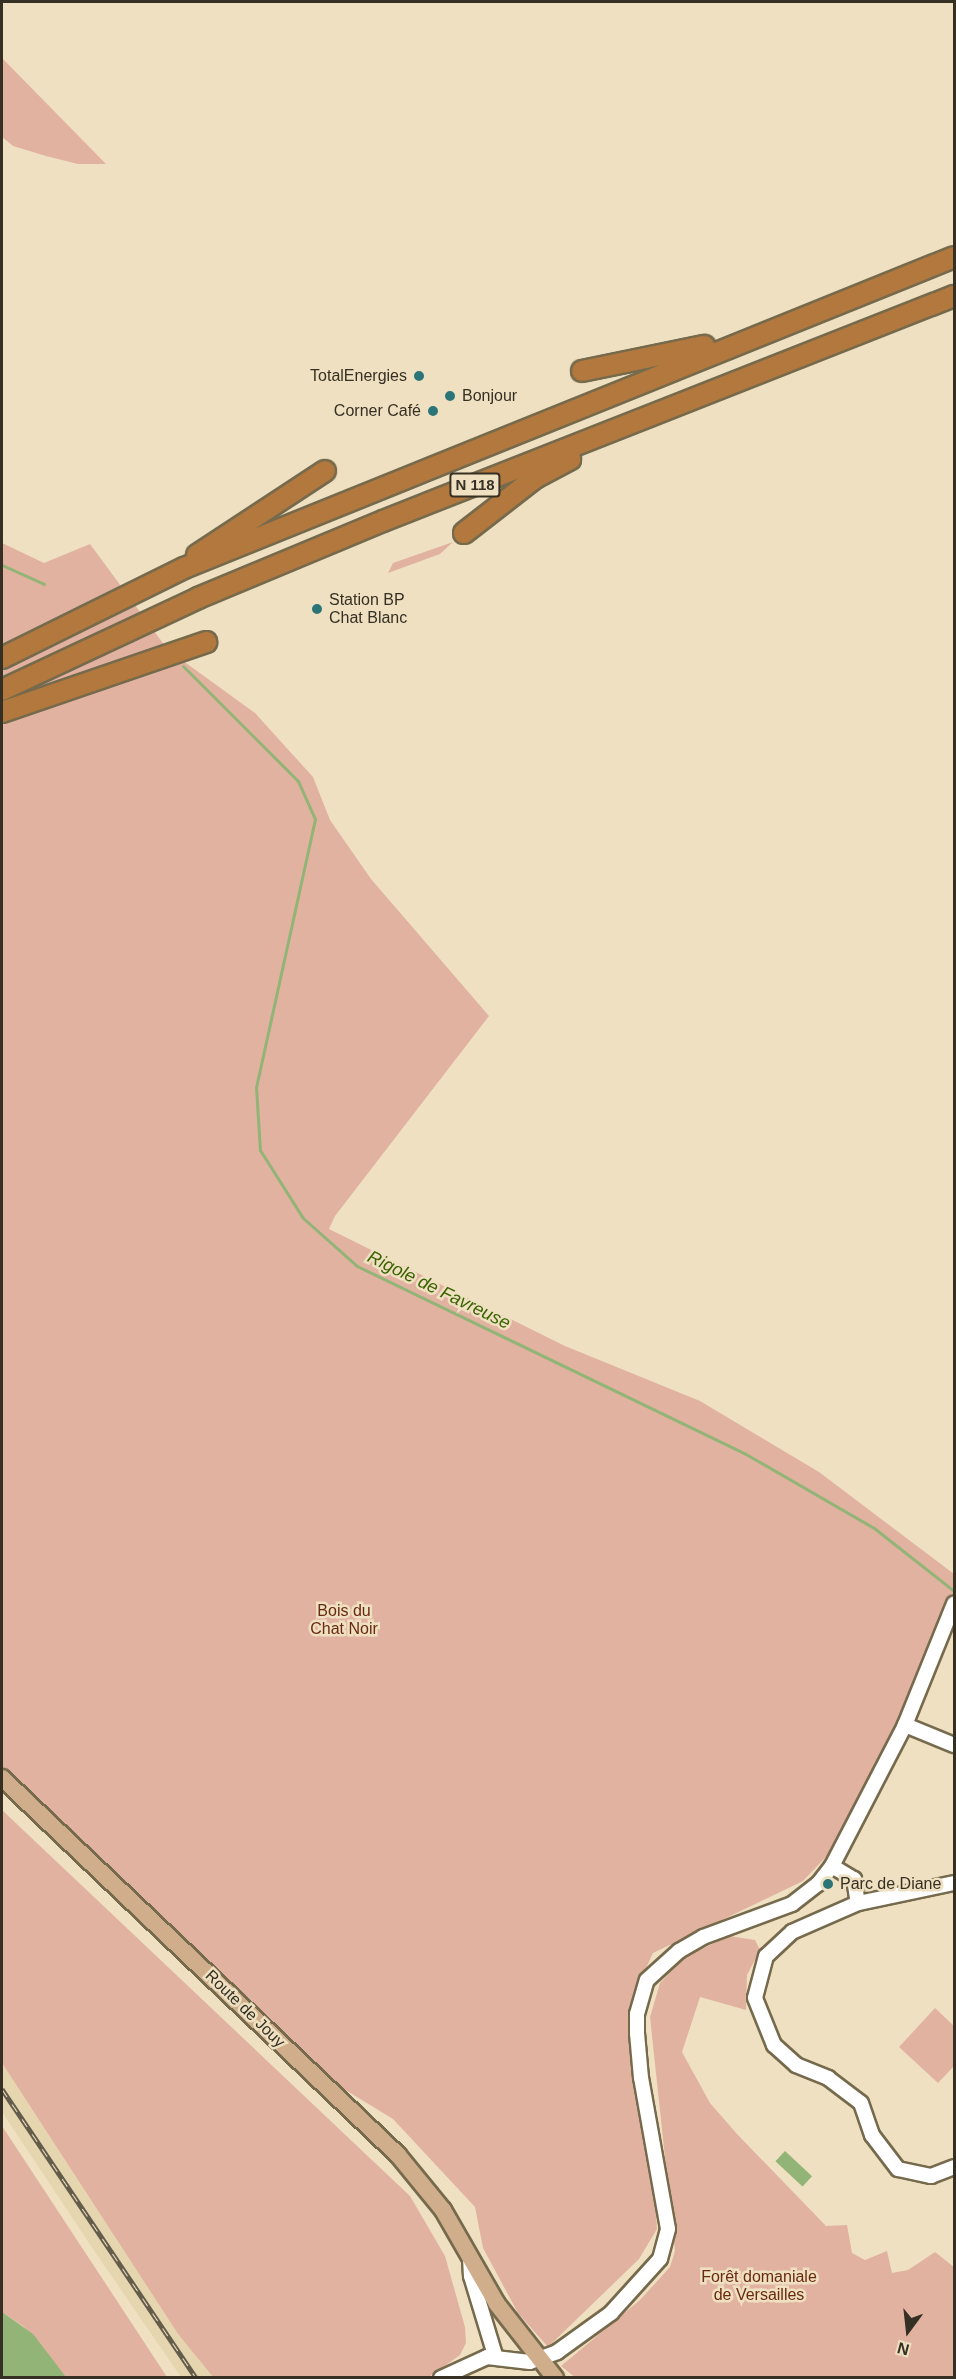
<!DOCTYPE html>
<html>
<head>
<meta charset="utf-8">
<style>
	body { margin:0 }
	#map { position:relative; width:956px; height:2379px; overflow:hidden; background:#eee0c0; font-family:Helvetica,sans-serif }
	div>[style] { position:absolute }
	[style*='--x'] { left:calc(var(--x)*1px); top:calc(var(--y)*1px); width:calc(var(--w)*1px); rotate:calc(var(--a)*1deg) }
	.built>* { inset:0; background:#e6d6af }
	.green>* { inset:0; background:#e2b2a1 }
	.water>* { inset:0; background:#92b476; transform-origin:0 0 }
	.stream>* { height:3px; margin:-1.5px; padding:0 1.5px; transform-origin:1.5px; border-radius:1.5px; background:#92b476 }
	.roads { filter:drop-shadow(2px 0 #766a4d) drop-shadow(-2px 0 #766a4d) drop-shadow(0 2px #766a4d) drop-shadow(0 -2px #766a4d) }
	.minor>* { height:14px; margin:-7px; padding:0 7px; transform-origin:7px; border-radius:7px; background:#fff }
	.major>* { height:16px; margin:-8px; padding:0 8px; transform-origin:8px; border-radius:8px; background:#d1ae8b }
	.highway>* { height:20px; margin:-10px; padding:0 10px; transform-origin:10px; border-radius:10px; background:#b3783d }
	.rail>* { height:5px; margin-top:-2.5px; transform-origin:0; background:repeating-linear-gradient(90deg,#eee0c0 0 9px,#655d4b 0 18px); box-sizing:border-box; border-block:2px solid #655d4b }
	.dots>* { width:16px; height:16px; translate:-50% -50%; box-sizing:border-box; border:3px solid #eee0c0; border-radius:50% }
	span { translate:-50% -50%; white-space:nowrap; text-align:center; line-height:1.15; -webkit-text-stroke:5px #eee0c0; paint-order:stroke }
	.shield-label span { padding:2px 4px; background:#eee0c0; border:2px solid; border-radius:4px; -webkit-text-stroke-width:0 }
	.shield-label { font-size:15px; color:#363024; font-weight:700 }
	.poi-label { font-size:16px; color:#363024 }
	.right { translate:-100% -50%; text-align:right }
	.left { translate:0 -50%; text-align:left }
	.park-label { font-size:16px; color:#6a2a10 }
	.street-label { font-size:16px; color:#363024 }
	.water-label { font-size:18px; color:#3b6302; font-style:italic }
	.frame { position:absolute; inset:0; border:3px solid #363024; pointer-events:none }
	.north { position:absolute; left:878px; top:2301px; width:60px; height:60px; -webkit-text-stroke:4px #eee0c0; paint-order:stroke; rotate:195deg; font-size:16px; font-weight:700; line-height:24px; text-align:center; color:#363024 }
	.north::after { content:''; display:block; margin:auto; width:21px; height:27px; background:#363024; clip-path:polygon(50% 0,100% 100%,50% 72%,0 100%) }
</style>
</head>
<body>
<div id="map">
	<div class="built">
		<div style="clip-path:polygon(2px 2063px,178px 2334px,213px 2377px,181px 2377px,95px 2252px,2px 2112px)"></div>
	</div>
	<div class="green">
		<div style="clip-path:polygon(2px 58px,106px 164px,78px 164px,46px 156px,13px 146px,2px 137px)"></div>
		<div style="clip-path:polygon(453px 542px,440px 554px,388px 573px,393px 563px)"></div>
		<div style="clip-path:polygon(2px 543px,44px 563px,90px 544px,168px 650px,255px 713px,313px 777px,330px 820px,371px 879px,489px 1016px,335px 1216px,329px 1229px,565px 1346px,700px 1401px,819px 1472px,954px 1574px,954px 1604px,914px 1706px,843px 1839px,803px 1881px,653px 1953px,641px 1979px,657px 2229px,639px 2259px,548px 2347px,518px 2313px,483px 2248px,475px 2207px,393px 2119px,321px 2075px,2px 1768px)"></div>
		<div style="clip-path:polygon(2px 1810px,410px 2196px,445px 2256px,465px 2327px,466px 2343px,460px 2355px,429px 2377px,213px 2377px,178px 2334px,2px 2063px)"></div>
		<div style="clip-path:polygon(729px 1936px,755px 1940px,760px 1950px,747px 1975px,746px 2010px,700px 1997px,682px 2052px,710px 2103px,737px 2134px,826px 2226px,847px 2225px,852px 2253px,865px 2260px,887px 2251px,892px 2273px,908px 2270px,935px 2252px,954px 2267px,954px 2377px,576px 2378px,561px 2366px,640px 2300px,670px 2267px,675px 2251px,650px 2017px,660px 1983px,685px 1957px)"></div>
		<div style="clip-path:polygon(935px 2008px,954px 2026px,954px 2066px,938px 2083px,899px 2047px)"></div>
		<div style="clip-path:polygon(2px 2126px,167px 2377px,66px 2377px,24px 2327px,2px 2312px)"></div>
	</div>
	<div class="water">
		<div style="left:785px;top:2151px;width:37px;height:14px;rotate:43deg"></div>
		<div style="clip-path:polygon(2px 2312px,33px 2334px,66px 2377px,2px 2377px)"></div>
	</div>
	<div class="stream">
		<div style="--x:2;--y:565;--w:46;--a:24.3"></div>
		<div style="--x:183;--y:666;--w:163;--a:45"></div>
		<div style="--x:298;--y:781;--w:42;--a:65.9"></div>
		<div style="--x:315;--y:819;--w:274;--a:102.4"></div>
		<div style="--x:256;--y:1087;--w:63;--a:86.4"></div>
		<div style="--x:260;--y:1150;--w:80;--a:57.7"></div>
		<div style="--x:303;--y:1218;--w:72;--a:41.6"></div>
		<div style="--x:357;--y:1266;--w:430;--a:25.8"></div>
		<div style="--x:744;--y:1453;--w:150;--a:30"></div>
		<div style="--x:874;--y:1528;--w:102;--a:38.2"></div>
	</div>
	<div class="roads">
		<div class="minor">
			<div style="--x:905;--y:1725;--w:53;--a:22.2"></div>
			<div style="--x:832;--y:1866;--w:26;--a:31"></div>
			<div style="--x:854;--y:1879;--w:24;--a:81"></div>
			<div style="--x:954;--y:1883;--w:98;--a:168.2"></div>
			<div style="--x:858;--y:1903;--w:72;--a:156.3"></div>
			<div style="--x:792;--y:1932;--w:35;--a:137"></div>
			<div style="--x:766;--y:1956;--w:43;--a:104.7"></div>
			<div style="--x:755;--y:1998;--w:51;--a:68"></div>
			<div style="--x:774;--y:2045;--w:30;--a:42"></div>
			<div style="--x:796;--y:2065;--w:35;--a:22"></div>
			<div style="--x:828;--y:2078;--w:41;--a:37.1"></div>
			<div style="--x:861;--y:2103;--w:34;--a:71"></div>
			<div style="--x:872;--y:2135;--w:43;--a:52.6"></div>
			<div style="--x:898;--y:2169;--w:34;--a:12"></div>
			<div style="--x:931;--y:2176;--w:25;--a:-21"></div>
			<div style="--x:470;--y:2258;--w:18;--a:87"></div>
			<div style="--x:471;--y:2276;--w:83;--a:73.1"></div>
			<div style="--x:441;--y:2378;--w:51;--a:-24.5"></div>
			<div style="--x:487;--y:2357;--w:43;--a:6.6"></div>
			<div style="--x:530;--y:2362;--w:29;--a:-20"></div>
			<div style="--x:557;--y:2352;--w:67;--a:-35.8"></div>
			<div style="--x:611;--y:2313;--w:73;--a:-47.8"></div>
			<div style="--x:660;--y:2259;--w:31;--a:-75"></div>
			<div style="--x:668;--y:2229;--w:153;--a:-100.1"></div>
			<div style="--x:641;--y:2078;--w:45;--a:-95.1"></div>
			<div style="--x:637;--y:2033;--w:19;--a:-90"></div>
			<div style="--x:637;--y:2014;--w:35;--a:-74"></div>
			<div style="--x:647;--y:1980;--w:43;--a:-42.2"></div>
			<div style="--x:679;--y:1951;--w:28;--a:-30"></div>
			<div style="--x:703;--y:1937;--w:95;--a:-20.3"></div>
			<div style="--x:792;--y:1904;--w:33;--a:-38"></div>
			<div style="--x:818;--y:1884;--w:23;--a:-52"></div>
			<div style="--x:832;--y:1866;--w:159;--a:-62.6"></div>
			<div style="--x:905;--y:1725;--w:131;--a:-68"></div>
		</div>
		<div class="major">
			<div style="--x:2;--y:1778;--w:547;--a:43.59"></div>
			<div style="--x:398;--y:2155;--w:71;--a:50.7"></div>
			<div style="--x:443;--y:2210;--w:108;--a:60.1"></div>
			<div style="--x:497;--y:2304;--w:94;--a:51.9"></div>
		</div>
		<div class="highway">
			<div style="--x:582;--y:371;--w:125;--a:-11.6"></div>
			<div style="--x:464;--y:533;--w:90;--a:-37.8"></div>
			<div style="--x:535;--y:478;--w:40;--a:-28"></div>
			<div style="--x:197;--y:555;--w:153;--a:-33.3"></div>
			<div style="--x:2;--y:658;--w:203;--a:-26.3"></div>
			<div style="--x:184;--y:568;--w:830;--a:-21.99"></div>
			<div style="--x:2;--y:690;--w:217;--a:-25.1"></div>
			<div style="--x:198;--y:598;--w:200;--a:-22.6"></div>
			<div style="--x:383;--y:521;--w:614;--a:-21.51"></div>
			<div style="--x:2;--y:712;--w:216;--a:-18.9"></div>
		</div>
	</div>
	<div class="rail">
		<div style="--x:2;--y:2089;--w:348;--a:56.1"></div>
	</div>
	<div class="dots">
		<div style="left:419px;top:376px;background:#2b7578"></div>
		<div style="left:450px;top:396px;background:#2b7578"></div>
		<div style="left:433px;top:411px;background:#2b7578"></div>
		<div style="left:317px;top:609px;background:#2b7578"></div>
		<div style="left:828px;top:1884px;background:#2b7578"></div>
	</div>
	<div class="shield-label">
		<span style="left:475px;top:485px">N 118</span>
	</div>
	<div class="poi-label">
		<span class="right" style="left:407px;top:376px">TotalEnergies</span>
		<span class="left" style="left:462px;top:396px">Bonjour</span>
		<span class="right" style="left:421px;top:411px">Corner Café</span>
		<span class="left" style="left:329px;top:609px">Station BP<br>Chat Blanc</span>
		<span class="left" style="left:840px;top:1884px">Parc de Diane</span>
	</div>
	<div class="park-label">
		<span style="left:344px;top:1620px">Bois du<br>Chat Noir</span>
		<span style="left:759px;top:2286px">Forêt domaniale<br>de Versailles</span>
	</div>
	<div class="street-label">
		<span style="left:245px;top:2009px;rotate:44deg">Route de Jouy</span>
	</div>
	<div class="water-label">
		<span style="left:439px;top:1290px;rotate:26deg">Rigole de Favreuse</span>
	</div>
	<div class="frame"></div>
	<div class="north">N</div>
</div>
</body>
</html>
